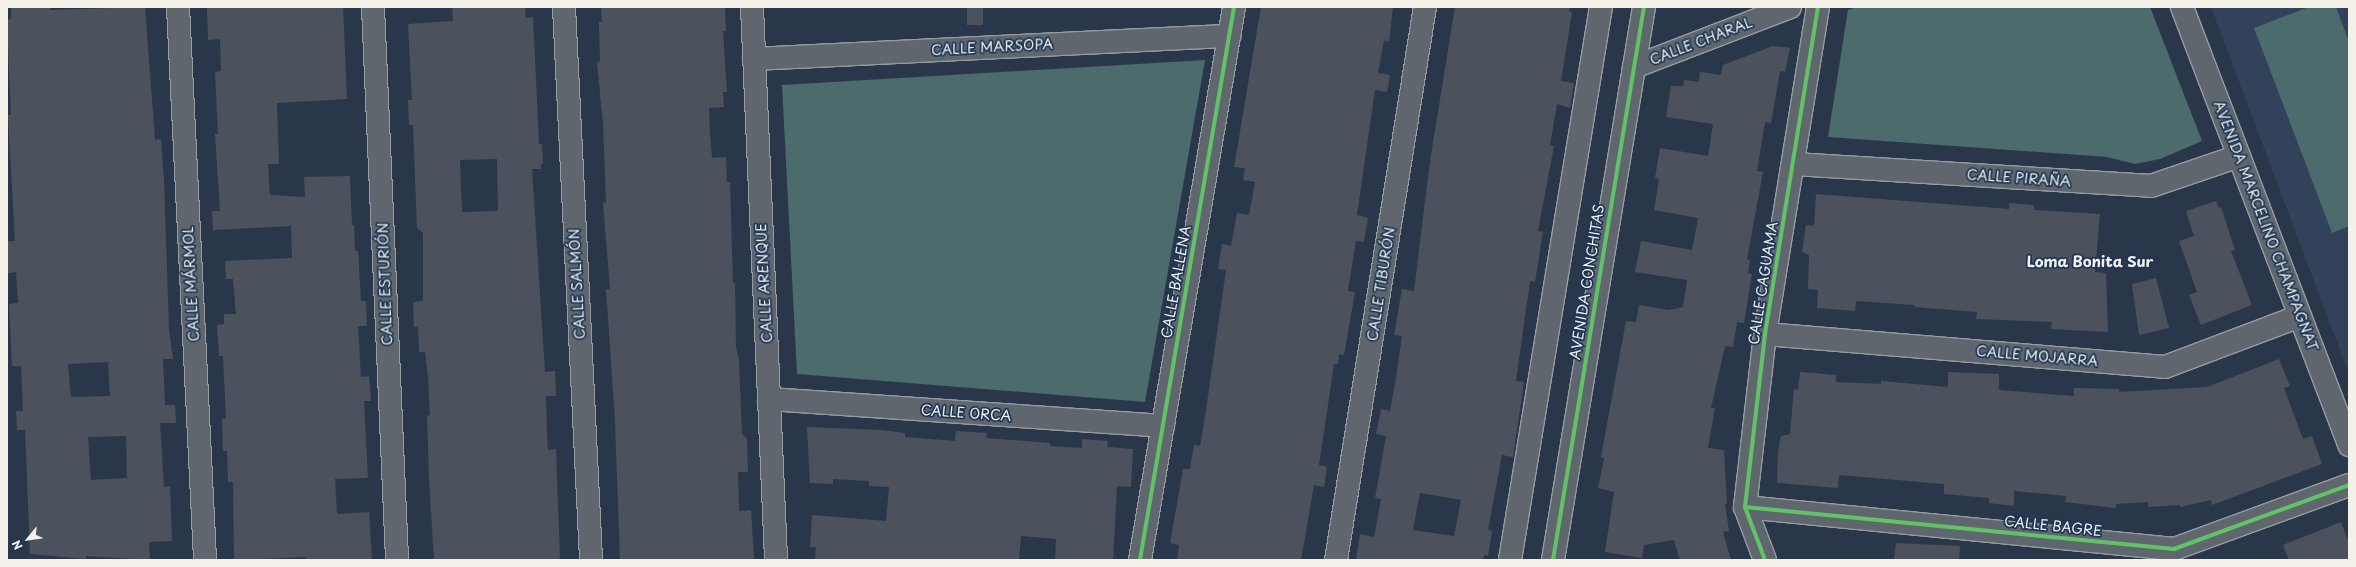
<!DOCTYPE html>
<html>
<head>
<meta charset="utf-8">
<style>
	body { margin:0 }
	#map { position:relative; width:2356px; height:567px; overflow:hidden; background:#2a374a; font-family:"Playpen Sans",sans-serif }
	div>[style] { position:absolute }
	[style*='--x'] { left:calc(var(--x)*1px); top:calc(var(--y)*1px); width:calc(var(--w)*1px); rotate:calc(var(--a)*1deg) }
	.built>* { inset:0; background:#32425b }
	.green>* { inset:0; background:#4c6b6d }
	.building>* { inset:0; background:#4c525d; transform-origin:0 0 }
	.roads { filter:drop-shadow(1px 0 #979ca3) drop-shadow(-1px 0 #979ca3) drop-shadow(0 1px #979ca3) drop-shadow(0 -1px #979ca3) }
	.minor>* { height:22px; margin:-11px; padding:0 11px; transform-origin:11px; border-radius:11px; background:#60666e }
	.tertiary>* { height:22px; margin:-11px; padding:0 11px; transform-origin:11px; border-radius:11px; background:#60666e }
	.cycleway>* { height:4px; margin:-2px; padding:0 2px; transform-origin:2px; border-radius:2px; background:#61c268 }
	span { translate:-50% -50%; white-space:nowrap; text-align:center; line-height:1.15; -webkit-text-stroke:3.5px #1d3557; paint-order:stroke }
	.street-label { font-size:14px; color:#f4f1e8 }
	.neighbourhood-label { font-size:15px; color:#f4f1e8; font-weight:700 }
	.frame { position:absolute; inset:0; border:8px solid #f4f1e8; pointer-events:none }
	.north { position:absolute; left:8px; top:519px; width:40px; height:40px; -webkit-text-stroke:3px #1d3557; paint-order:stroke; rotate:241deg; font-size:11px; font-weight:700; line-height:16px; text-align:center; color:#f4f1e8 }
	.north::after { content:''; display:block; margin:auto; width:14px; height:18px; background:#f4f1e8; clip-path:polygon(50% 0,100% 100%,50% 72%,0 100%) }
</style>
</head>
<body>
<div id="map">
	<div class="built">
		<div style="clip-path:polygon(2211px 7px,2349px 7px,2349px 374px)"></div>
	</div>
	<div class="green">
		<div style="clip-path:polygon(1857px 7px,2150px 7px,2202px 141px,2160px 159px,2135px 164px,2107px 157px,1828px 137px,1848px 10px)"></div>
		<div style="clip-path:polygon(2309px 7px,2336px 7px,2349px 42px,2349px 226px,2332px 233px,2254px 28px)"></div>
		<div style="clip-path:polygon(1205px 60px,1145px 402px,797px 374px,782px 85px)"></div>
	</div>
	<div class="building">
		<div style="clip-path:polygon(evenodd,11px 7px,50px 7px,50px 10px,145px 7px,155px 140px,161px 139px,164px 180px,169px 329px,173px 359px,163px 359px,165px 405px,175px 405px,176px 423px,160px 423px,164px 487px,170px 486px,172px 541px,149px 542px,150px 560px,86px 556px,86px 559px,30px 554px,25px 430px,17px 430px,16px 411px,23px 411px,21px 366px,12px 366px,9px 304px,18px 303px,16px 272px,8px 273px,7px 257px,7px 241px,15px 241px,8px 115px,11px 115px,7px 20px,11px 19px,11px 7px,108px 362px,110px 396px,71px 397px,68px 364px,108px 362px,11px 7px,126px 436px,127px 478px,91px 480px,88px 437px,126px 436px)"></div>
		<div style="clip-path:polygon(219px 7px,343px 7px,347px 99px,277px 103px,279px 164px,268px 164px,270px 195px,305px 197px,304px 177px,350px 176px,352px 225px,354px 225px,355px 251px,358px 251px,361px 301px,366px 301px,367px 326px,358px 326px,361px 377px,369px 376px,371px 401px,364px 401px,368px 478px,335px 479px,337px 514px,369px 512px,372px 560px,306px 560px,306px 557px,234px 560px,233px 482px,228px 482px,227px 451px,223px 451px,222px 419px,226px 419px,223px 356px,219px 356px,217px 325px,224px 324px,224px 314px,236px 314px,233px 279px,226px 279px,225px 261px,292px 258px,291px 226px,213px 230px,212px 211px,220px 211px,215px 134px,218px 134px,215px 72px,221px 71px,220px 39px,208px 40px,207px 8px)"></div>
		<div style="clip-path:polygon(evenodd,452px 7px,525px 7px,526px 18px,533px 17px,539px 144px,542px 144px,543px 164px,541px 164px,541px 169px,532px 169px,545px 372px,555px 371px,556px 396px,546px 396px,547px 434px,548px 450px,556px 449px,560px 560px,434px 560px,429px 479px,427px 416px,430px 415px,428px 377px,425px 352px,419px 352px,418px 327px,414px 327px,413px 302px,423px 301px,423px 233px,417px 228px,413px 125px,409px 125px,408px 100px,412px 100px,408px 24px,453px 21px,452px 7px,497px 159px,498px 211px,462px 212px,460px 160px,497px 159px)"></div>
		<div style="clip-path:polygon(601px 7px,725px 7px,726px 31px,723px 31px,727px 92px,723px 92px,724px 107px,709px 108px,710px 133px,712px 158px,726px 157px,727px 182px,730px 182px,733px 283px,735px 283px,736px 348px,739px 360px,742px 434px,747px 439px,748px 472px,738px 472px,739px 511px,751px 510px,754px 560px,620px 560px,615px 421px,606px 289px,610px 289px,603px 203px,606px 202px,603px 124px,597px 62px,600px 61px,599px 22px,602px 22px)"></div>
		<div style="left:967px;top:7px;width:16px;height:18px"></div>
		<div style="clip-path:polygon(1261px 7px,1393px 7px,1389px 42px,1384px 40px,1378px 73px,1390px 75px,1387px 92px,1375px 90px,1357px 215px,1368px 218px,1364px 242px,1356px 241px,1348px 291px,1355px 292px,1344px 355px,1339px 354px,1338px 364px,1334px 364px,1319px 465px,1327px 467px,1324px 487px,1314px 485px,1301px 560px,1177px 560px,1179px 545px,1170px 543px,1183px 469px,1190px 469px,1194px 445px,1200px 446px,1206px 410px,1226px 270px,1218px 269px,1222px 244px,1231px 246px,1237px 213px,1249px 215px,1255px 182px,1243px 180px,1245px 168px,1234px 167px)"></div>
		<div style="clip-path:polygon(evenodd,1455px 7px,1570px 7px,1569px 11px,1572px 12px,1561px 81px,1574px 83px,1570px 108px,1557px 104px,1550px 145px,1554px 146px,1538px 231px,1543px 232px,1535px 282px,1530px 281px,1516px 381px,1524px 382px,1513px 457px,1502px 455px,1488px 530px,1492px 531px,1488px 556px,1484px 555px,1483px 560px,1356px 560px,1360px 534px,1374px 537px,1381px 499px,1375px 498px,1386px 436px,1376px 434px,1381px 409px,1390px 411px,1396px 378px,1402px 336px,1394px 335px,1402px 289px,1414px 291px,1430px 161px,1455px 7px,1420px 493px,1461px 500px,1454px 536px,1413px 530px,1420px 493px)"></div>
		<div style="clip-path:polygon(1773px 46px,1790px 48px,1785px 72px,1780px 71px,1771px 123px,1765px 122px,1757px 171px,1763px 172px,1747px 259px,1750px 260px,1748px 273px,1752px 274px,1744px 323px,1737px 322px,1733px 347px,1725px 346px,1711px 408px,1715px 408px,1708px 448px,1724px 450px,1727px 504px,1725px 504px,1729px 531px,1723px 532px,1731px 560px,1680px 560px,1674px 540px,1644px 545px,1642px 558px,1605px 552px,1614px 492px,1598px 488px,1604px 458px,1601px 457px,1626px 321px,1636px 322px,1639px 305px,1669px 310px,1683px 307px,1687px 280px,1635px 272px,1641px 241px,1692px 250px,1698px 218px,1654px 210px,1659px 179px,1655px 178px,1660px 148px,1708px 156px,1713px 124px,1666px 117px,1671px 86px,1683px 86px,1684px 80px,1699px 82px,1700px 72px,1721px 75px,1723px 65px)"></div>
		<div style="clip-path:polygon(1816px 194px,2009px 209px,2009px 203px,2034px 205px,2034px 210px,2100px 214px,2095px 272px,2106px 273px,2108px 332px,2051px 329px,2052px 322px,1976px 319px,1977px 312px,1914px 307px,1915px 305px,1856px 301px,1855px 311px,1817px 308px,1818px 290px,1808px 289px,1809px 255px,1802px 252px,1806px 225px,1814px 226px)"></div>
		<div style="clip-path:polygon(2216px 201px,2219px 208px,2221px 207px,2235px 250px,2231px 251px,2252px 305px,2201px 325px,2189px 295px,2197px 292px,2179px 241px,2194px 236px,2186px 211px)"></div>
		<div style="clip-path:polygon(2156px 278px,2169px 328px,2139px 335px,2132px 284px)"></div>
		<div style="clip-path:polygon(2279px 359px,2290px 386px,2284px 388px,2303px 439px,2312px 436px,2322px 464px,2212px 505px,2211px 500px,2180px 507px,2180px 505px,2148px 507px,2148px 502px,2116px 504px,2116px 508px,2065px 502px,2066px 496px,2014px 491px,2014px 506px,1989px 503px,1989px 498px,1944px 494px,1944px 484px,1839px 475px,1838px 488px,1777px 483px,1778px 452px,1781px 436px,1790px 434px,1794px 389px,1798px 390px,1800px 372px,1836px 375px,1836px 382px,1881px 384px,1881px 381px,1948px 387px,1948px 372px,1999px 374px,1999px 390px,2074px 396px,2074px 388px,2119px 389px,2119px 392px,2207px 387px)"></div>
		<div style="clip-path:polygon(807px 427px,881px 430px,905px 433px,905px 437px,955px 441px,956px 431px,987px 433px,986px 438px,1050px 443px,1050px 446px,1082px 448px,1082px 439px,1108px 441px,1107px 447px,1133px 449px,1131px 487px,1117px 486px,1113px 560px,1055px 560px,1056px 539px,1021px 536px,1019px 560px,815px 560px,816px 547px,810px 547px,812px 515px,886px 521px,889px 487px,869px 486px,869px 481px,833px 479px,833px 484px,810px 483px)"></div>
		<div style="clip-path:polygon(2341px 522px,2349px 543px,2349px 560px,2289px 560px,2283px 545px)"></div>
		<div style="clip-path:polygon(1896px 543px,1960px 546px,1959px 560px,1894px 560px)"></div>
	</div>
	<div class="roads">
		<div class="minor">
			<div style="--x:178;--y:7;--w:554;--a:87.2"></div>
			<div style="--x:373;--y:7;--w:554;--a:87.51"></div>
			<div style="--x:564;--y:7;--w:554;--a:87.2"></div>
			<div style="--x:752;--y:7;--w:554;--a:87.51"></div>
			<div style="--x:2182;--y:7;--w:469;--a:69.1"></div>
			<div style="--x:754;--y:59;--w:476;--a:-2.8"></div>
			<div style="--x:1634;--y:67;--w:167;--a:-21"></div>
			<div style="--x:1794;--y:164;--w:358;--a:3.5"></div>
			<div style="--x:2151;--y:186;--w:93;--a:-18.8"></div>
			<div style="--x:1765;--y:334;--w:401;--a:4.7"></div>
			<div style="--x:2165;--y:367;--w:144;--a:-20.7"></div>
			<div style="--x:769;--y:399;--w:395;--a:3.9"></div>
			<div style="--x:1745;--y:507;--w:431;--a:5.6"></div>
			<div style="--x:2174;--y:549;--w:186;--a:-20.1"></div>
			<div style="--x:1140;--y:560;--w:561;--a:-80.35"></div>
			<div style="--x:1336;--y:560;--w:560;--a:-80.86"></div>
			<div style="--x:1765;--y:560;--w:57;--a:-110.7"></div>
			<div style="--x:1745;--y:507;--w:174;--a:-83.4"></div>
			<div style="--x:1765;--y:334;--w:331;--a:-80.8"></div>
		</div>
		<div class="tertiary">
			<div style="--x:1510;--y:560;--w:560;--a:-80.66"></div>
			<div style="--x:1553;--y:560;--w:560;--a:-80.66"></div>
		</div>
	</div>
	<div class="cycleway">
		<div style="--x:1745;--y:507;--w:431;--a:5.6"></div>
		<div style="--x:2174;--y:549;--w:186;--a:-20.1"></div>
		<div style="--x:1140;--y:560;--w:561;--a:-80.35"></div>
		<div style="--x:1553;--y:560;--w:560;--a:-80.66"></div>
		<div style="--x:1765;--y:560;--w:57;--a:-110.7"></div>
		<div style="--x:1745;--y:507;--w:174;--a:-83.4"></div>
		<div style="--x:1765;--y:334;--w:331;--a:-80.8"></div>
	</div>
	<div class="street-label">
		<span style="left:1701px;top:41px;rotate:-21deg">CALLE CHARAL</span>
		<span style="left:992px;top:47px;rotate:-3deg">CALLE MARSOPA</span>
		<span style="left:2019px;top:178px;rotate:4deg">CALLE PIRAÑA</span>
		<span style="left:2266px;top:226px;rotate:69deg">AVENIDA MARCELINO CHAMPAGNAT</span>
		<span style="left:1176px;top:282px;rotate:-80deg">CALLE BALLENA</span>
		<span style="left:1587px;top:282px;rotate:-81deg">AVENIDA CONCHITAS</span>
		<span style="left:764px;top:283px;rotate:-93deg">CALLE ARENQUE</span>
		<span style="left:1763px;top:283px;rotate:-81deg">CALLE CAGUAMA</span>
		<span style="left:191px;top:284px;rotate:-93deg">CALLE MÁRMOL</span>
		<span style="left:385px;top:284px;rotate:-92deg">CALLE ESTURIÓN</span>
		<span style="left:577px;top:284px;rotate:-93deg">CALLE SALMÓN</span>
		<span style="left:1381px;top:284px;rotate:-81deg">CALLE TIBURÓN</span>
		<span style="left:2037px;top:356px;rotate:5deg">CALLE MOJARRA</span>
		<span style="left:966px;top:413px;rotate:4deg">CALLE ORCA</span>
		<span style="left:2053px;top:526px;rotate:6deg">CALLE BAGRE</span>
	</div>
	<div class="neighbourhood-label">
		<span style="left:2090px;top:261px">Loma Bonita Sur</span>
	</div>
	<div class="frame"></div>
	<div class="north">N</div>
</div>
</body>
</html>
